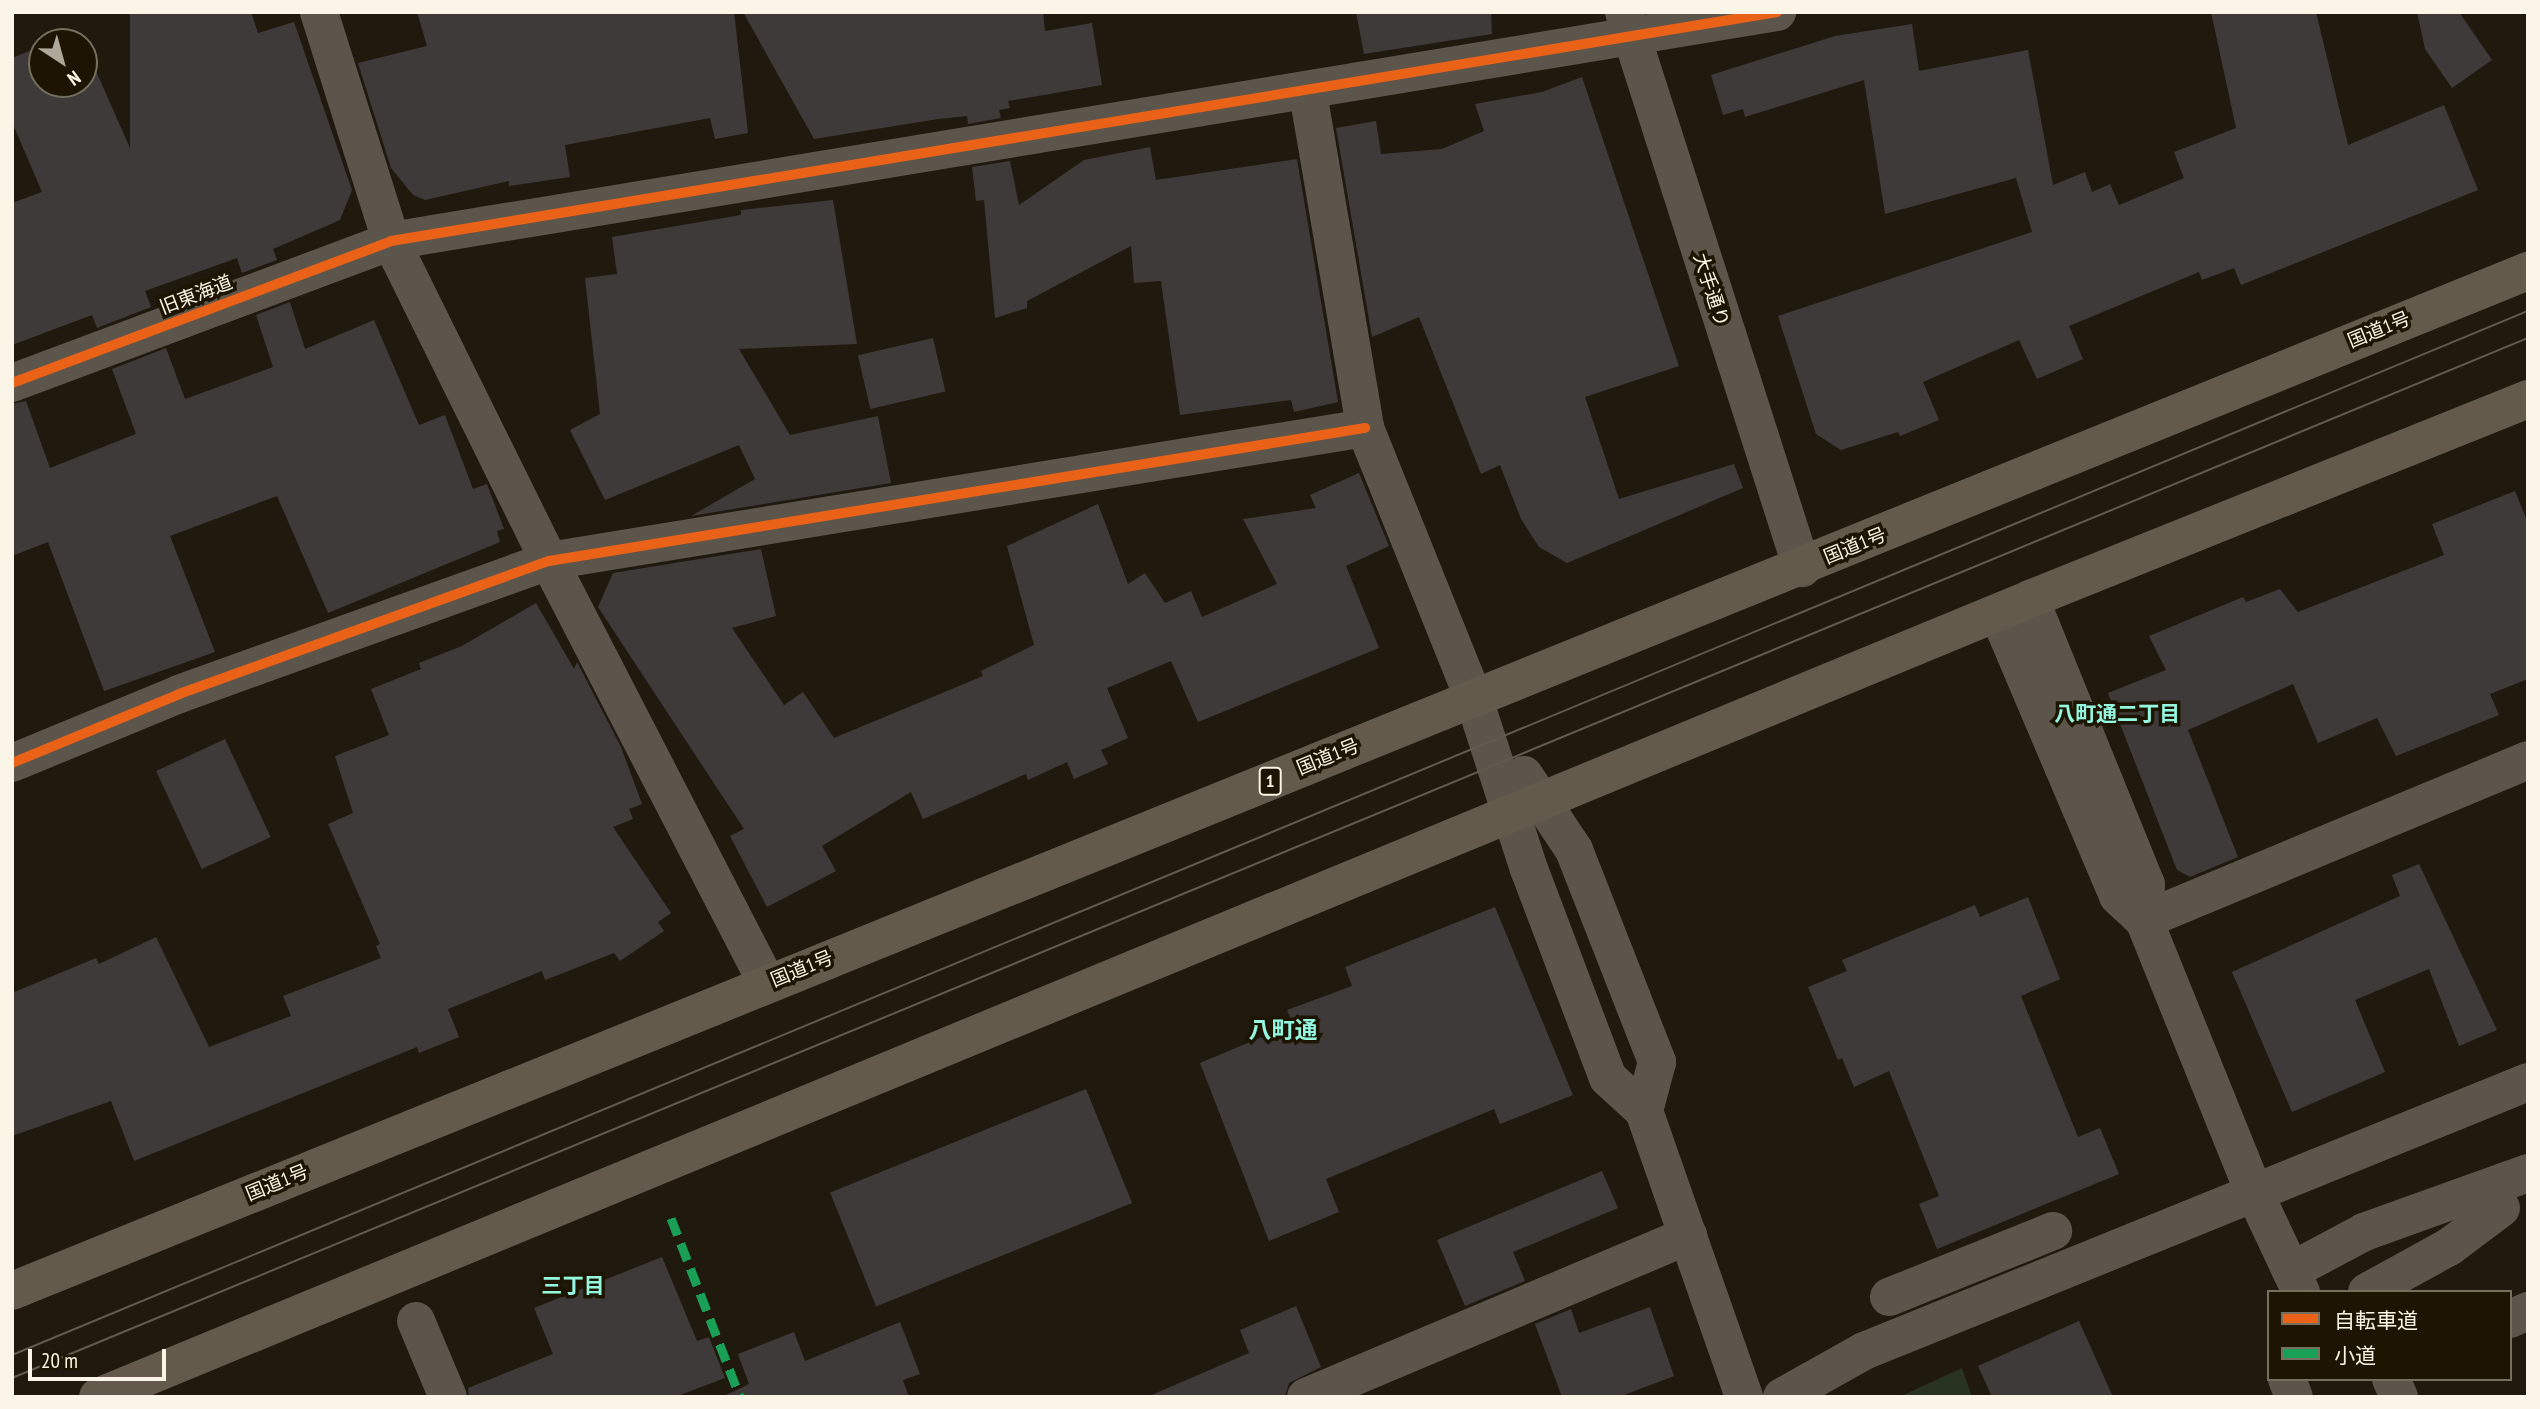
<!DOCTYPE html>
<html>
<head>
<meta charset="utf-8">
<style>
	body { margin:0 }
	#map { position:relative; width:2540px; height:1409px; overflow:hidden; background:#201a0e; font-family:"PT Sans Narrow","Noto Sans JP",sans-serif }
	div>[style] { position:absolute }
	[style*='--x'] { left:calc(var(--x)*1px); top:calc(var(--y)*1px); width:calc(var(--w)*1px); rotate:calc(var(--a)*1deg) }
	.green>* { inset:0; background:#283321 }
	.building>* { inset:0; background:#3e3a39; transform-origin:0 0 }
	.minor>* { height:38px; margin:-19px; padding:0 19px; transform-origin:19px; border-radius:19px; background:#5c554b }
	.highway>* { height:38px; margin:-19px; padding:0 19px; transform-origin:19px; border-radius:19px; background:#645a4c }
	.tram>* { height:2px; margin:-1px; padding:0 1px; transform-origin:1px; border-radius:1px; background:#605a50 }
	.quiet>* { height:9px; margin-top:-4.5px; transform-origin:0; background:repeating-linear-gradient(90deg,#1a9f57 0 18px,transparent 0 27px) }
	.cycleway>* { height:10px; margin:-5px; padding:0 5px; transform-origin:5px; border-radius:5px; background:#ea6118 }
	span { translate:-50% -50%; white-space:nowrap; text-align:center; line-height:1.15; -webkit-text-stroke:7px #1d1501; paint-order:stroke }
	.shield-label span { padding:2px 5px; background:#1d1501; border:2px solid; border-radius:5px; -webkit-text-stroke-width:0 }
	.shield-label { font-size:18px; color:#faf5e7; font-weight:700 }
	.street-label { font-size:19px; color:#faf5e7 }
	.neighbourhood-label { font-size:21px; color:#93f7e1; font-weight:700 }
	.quarter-label { font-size:23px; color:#93f7e1; font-weight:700 }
	.frame { position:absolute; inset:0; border:14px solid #faf5e7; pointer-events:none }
	.legend { position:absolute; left:2267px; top:1290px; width:245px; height:91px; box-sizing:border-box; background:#1d1501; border:2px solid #756f5d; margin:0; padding:9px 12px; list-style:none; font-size:21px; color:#faf5e7 }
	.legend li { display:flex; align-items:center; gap:14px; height:35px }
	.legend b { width:35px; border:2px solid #756f5d }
	.north { position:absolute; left:28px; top:28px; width:70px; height:70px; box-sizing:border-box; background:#1d1501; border:2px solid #756f5d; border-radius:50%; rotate:144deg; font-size:19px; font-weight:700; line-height:28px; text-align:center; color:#faf5e7 }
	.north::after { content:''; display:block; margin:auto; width:24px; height:32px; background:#aea89b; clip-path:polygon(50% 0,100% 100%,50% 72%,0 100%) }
	.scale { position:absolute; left:28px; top:1349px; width:138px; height:32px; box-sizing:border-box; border:4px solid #faf5e7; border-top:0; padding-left:9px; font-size:21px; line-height:24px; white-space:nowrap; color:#faf5e7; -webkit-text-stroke:5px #1d1501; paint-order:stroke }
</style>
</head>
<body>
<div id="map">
	<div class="green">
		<div style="clip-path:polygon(1962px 1368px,1972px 1397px,1899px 1397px)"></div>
	</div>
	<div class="building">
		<div style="clip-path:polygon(130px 12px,251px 12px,258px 33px,294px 22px,352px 190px,340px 220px,273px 249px,277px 260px,242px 273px,237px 258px,145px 291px,151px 307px,97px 328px,92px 315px,12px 345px,12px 203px,42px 192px,12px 122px,12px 58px,42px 46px,42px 84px,84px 84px,84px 44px,130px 148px)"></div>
		<div style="clip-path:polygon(417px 12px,734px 12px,748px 133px,715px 139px,710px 118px,565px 145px,570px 177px,509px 186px,509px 181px,425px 200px,413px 195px,391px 168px,358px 63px,427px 46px)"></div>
		<div style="clip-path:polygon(743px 12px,1043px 12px,1045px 31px,1092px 23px,1102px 85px,1008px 101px,1010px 108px,999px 110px,1001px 118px,968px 124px,967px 116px,938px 119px,814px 139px)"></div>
		<div style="clip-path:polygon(1356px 12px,1491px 12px,1492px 34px,1364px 54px)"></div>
		<div style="clip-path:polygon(2211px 12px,2316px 12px,2348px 145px,2444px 105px,2478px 190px,2241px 285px,2234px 268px,2202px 280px,2199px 272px,2069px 326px,2083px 359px,2037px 379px,2019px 340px,1923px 382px,1939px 420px,1900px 436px,1898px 432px,1841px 450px,1816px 434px,1778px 316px,2032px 232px,2016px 178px,1885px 214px,1864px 80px,1745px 117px,1743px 109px,1723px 115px,1711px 75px,1835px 36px,1912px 24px,1919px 71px,2028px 50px,2053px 185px,2085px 172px,2092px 192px,2110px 184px,2119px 205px,2184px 178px,2174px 152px,2236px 128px)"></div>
		<div style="clip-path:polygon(2417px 12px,2459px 12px,2492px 60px,2452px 88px,2425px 49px)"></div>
		<div style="clip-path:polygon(78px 31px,83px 42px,51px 42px)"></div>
		<div style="clip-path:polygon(1582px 77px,1679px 366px,1585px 397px,1619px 499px,1734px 464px,1743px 488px,1567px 563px,1539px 547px,1521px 519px,1500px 465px,1481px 474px,1419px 317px,1372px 337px,1336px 128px,1376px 121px,1381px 154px,1442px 149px,1484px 131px,1475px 104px,1542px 92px)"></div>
		<div style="clip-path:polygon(1150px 147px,1156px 180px,1297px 159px,1338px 402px,1294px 412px,1291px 400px,1180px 415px,1161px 281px,1134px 283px,1131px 246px,1027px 301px,1027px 308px,995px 318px,984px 200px,976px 201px,972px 167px,1010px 161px,1019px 205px,1084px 160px)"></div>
		<div style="clip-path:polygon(833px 200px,857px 344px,739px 349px,790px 435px,878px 416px,891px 483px,691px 516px,755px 479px,739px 445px,605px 500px,570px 430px,600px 414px,585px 278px,617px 274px,612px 237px,741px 215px,741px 210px)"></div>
		<div style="clip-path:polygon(290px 302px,305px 349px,374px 320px,419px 425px,445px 415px,473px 489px,487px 484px,504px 529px,497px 531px,500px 542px,328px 613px,277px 496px,170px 536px,215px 652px,104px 691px,48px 542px,12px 556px,12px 404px,26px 401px,50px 468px,136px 434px,112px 369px,166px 348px,185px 399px,273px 367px,256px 315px)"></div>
		<div style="left:933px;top:338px;width:55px;height:77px;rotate:77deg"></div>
		<div style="clip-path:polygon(1359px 473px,1389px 546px,1346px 566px,1379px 648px,1198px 722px,1171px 661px,1107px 688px,1128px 738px,1101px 750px,1108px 764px,1074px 779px,1067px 762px,1028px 780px,1026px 774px,923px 819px,911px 792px,822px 846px,836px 871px,767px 907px,730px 836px,744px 829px,598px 607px,613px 573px,761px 549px,776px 616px,732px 628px,784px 705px,803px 692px,834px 738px,983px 676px,981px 671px,1034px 645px,1007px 546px,1098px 504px,1128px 584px,1145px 573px,1165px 603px,1191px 591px,1202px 617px,1277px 584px,1243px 519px,1316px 508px,1310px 495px)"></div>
		<div style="clip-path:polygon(2515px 491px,2528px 523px,2528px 679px,2490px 694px,2499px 715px,2396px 756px,2377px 718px,2318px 743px,2293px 684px,2188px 730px,2238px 857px,2190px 877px,2177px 870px,2108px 693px,2166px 670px,2149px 636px,2243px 597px,2246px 602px,2280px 589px,2298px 612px,2444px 555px,2432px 524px)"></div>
		<div style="clip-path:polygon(536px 603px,574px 669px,577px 662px,621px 747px,642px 804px,629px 809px,633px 819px,613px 827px,671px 913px,658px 922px,664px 931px,620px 961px,614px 953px,545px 980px,542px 971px,448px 1009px,459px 1037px,419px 1053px,417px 1047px,134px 1161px,111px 1101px,12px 1136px,12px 993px,96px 958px,99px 964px,156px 937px,209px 1047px,291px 1016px,283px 996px,381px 958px,376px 946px,380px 944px,328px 824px,353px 813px,335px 756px,389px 735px,371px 689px,421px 669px,419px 663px,462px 646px)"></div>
		<div style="left:225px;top:739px;width:108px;height:76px;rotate:65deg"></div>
		<div style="clip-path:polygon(2419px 864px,2497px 1030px,2459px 1046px,2429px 969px,2355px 1000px,2385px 1072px,2292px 1112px,2232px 972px,2400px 896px,2392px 875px)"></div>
		<div style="clip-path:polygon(2028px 897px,2060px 979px,2021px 996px,2078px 1137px,2100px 1128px,2119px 1174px,1937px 1249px,1919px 1204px,1939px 1196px,1889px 1071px,1854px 1087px,1842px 1058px,1838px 1060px,1808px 987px,1847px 971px,1842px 960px,1975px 905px,1980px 917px)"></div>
		<div style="clip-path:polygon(1495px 907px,1573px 1095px,1500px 1124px,1494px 1109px,1326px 1179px,1339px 1212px,1269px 1241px,1200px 1063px,1293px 1024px,1287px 1010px,1352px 986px,1345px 967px)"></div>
		<div style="left:1086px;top:1089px;width:123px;height:276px;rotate:68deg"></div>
		<div style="clip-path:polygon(1602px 1171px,1618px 1208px,1513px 1252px,1525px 1281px,1465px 1306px,1437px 1240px)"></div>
		<div style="clip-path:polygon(662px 1257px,697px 1341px,709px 1337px,725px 1378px,675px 1397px,469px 1397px,468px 1388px,553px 1354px,534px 1308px)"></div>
		<div style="clip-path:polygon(1296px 1306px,1321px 1367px,1289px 1383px,1285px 1397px,1147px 1397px,1249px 1353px,1240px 1330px)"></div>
		<div style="clip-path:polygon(1650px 1307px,1674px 1376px,1619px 1397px,1562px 1397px,1535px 1324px,1571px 1309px,1579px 1333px)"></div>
		<div style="clip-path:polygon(2079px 1321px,2113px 1397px,1992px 1397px,1978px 1366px)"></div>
		<div style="clip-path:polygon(900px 1322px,920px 1374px,903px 1380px,909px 1397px,722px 1397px,749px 1384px,738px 1354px,794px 1332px,805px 1361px)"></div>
	</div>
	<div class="minor">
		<div style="--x:319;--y:12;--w:240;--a:72.5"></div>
		<div style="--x:391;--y:241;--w:357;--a:63.7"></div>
		<div style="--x:549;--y:561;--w:475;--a:62.7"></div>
		<div style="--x:1624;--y:12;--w:584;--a:72.25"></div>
		<div style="--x:1308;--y:93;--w:340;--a:80.3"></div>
		<div style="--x:1365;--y:428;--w:292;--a:68.1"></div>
		<div style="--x:1474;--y:699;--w:179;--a:72.1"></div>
		<div style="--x:1529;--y:869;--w:223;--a:69.3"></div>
		<div style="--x:1608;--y:1078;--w:49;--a:42.5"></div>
		<div style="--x:1644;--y:1111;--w:303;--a:70.7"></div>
		<div style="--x:12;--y:383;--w:405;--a:-20.5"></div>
		<div style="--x:391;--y:241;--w:1405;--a:-9.38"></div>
		<div style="--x:2030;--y:599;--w:308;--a:67.9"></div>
		<div style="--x:2146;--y:884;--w:36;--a:93"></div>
		<div style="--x:2144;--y:920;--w:291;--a:68"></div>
		<div style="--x:2253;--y:1190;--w:113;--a:64.8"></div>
		<div style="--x:1998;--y:613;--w:307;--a:67"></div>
		<div style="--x:2118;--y:896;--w:35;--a:43"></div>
		<div style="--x:12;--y:763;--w:181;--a:-22.4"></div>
		<div style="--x:179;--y:694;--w:393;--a:-19.8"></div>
		<div style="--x:549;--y:561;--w:827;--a:-9.26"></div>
		<div style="--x:1524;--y:775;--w:90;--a:56.3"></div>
		<div style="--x:1574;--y:850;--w:228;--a:68.6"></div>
		<div style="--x:1657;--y:1062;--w:51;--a:104.9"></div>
		<div style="--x:2144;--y:920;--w:416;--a:-22.6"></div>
		<div style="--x:2291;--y:1271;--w:83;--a:-28.1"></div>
		<div style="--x:2364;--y:1232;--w:174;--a:-19.8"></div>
		<div style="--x:2367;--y:1292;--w:94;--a:-28.8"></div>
		<div style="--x:2449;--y:1247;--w:65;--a:-36.9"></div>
		<div style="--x:1889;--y:1297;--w:177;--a:-21.9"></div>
		<div style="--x:2510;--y:1319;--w:20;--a:-24"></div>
		<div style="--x:416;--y:1321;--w:82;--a:67.2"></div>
		<div style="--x:2287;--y:1379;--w:19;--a:69"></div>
		<div style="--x:2391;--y:1379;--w:20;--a:66"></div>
		<div style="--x:1306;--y:1397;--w:415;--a:-22.9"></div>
		<div style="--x:1782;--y:1397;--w:94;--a:-29.3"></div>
		<div style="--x:1864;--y:1351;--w:716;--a:-22.05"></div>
	</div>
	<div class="highway">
		<div style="--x:12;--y:1291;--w:2715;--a:-22.07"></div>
		<div style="--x:98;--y:1397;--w:2090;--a:-22.44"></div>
		<div style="--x:2030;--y:599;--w:537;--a:-21.88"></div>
	</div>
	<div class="tram">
		<div style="--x:12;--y:1355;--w:2724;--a:-22.54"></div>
		<div style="--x:12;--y:1378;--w:2722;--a:-22.46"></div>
	</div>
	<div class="quiet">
		<div style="--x:671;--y:1218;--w:192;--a:68.9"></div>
	</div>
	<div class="cycleway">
		<div style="--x:12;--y:383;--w:405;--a:-20.5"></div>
		<div style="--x:391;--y:241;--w:1405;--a:-9.38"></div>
		<div style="--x:12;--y:763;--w:181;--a:-22.4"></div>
		<div style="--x:179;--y:694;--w:393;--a:-19.8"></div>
		<div style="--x:549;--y:561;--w:827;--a:-9.26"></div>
	</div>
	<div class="shield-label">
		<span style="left:1270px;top:781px">1</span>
	</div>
	<div class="street-label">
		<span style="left:1711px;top:290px;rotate:72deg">大手通り</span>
		<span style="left:196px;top:295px;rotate:-21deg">旧東海道</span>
		<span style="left:2379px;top:330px;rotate:-22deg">国道1号</span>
		<span style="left:1855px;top:546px;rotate:-22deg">国道1号</span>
		<span style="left:1328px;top:757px;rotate:-22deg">国道1号</span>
		<span style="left:802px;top:969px;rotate:-22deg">国道1号</span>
		<span style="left:277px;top:1183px;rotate:-22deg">国道1号</span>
	</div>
	<div class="neighbourhood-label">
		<span style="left:2117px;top:714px">八町通二丁目</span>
		<span style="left:573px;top:1286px">三丁目</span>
	</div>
	<div class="quarter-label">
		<span style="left:1283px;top:1030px">八町通</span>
	</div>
	<div class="frame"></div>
	<ul class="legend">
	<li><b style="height:9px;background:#ea6118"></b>自転車道</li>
	<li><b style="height:9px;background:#1a9f57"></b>小道</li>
	</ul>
	<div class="north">N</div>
	<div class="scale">20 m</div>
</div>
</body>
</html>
